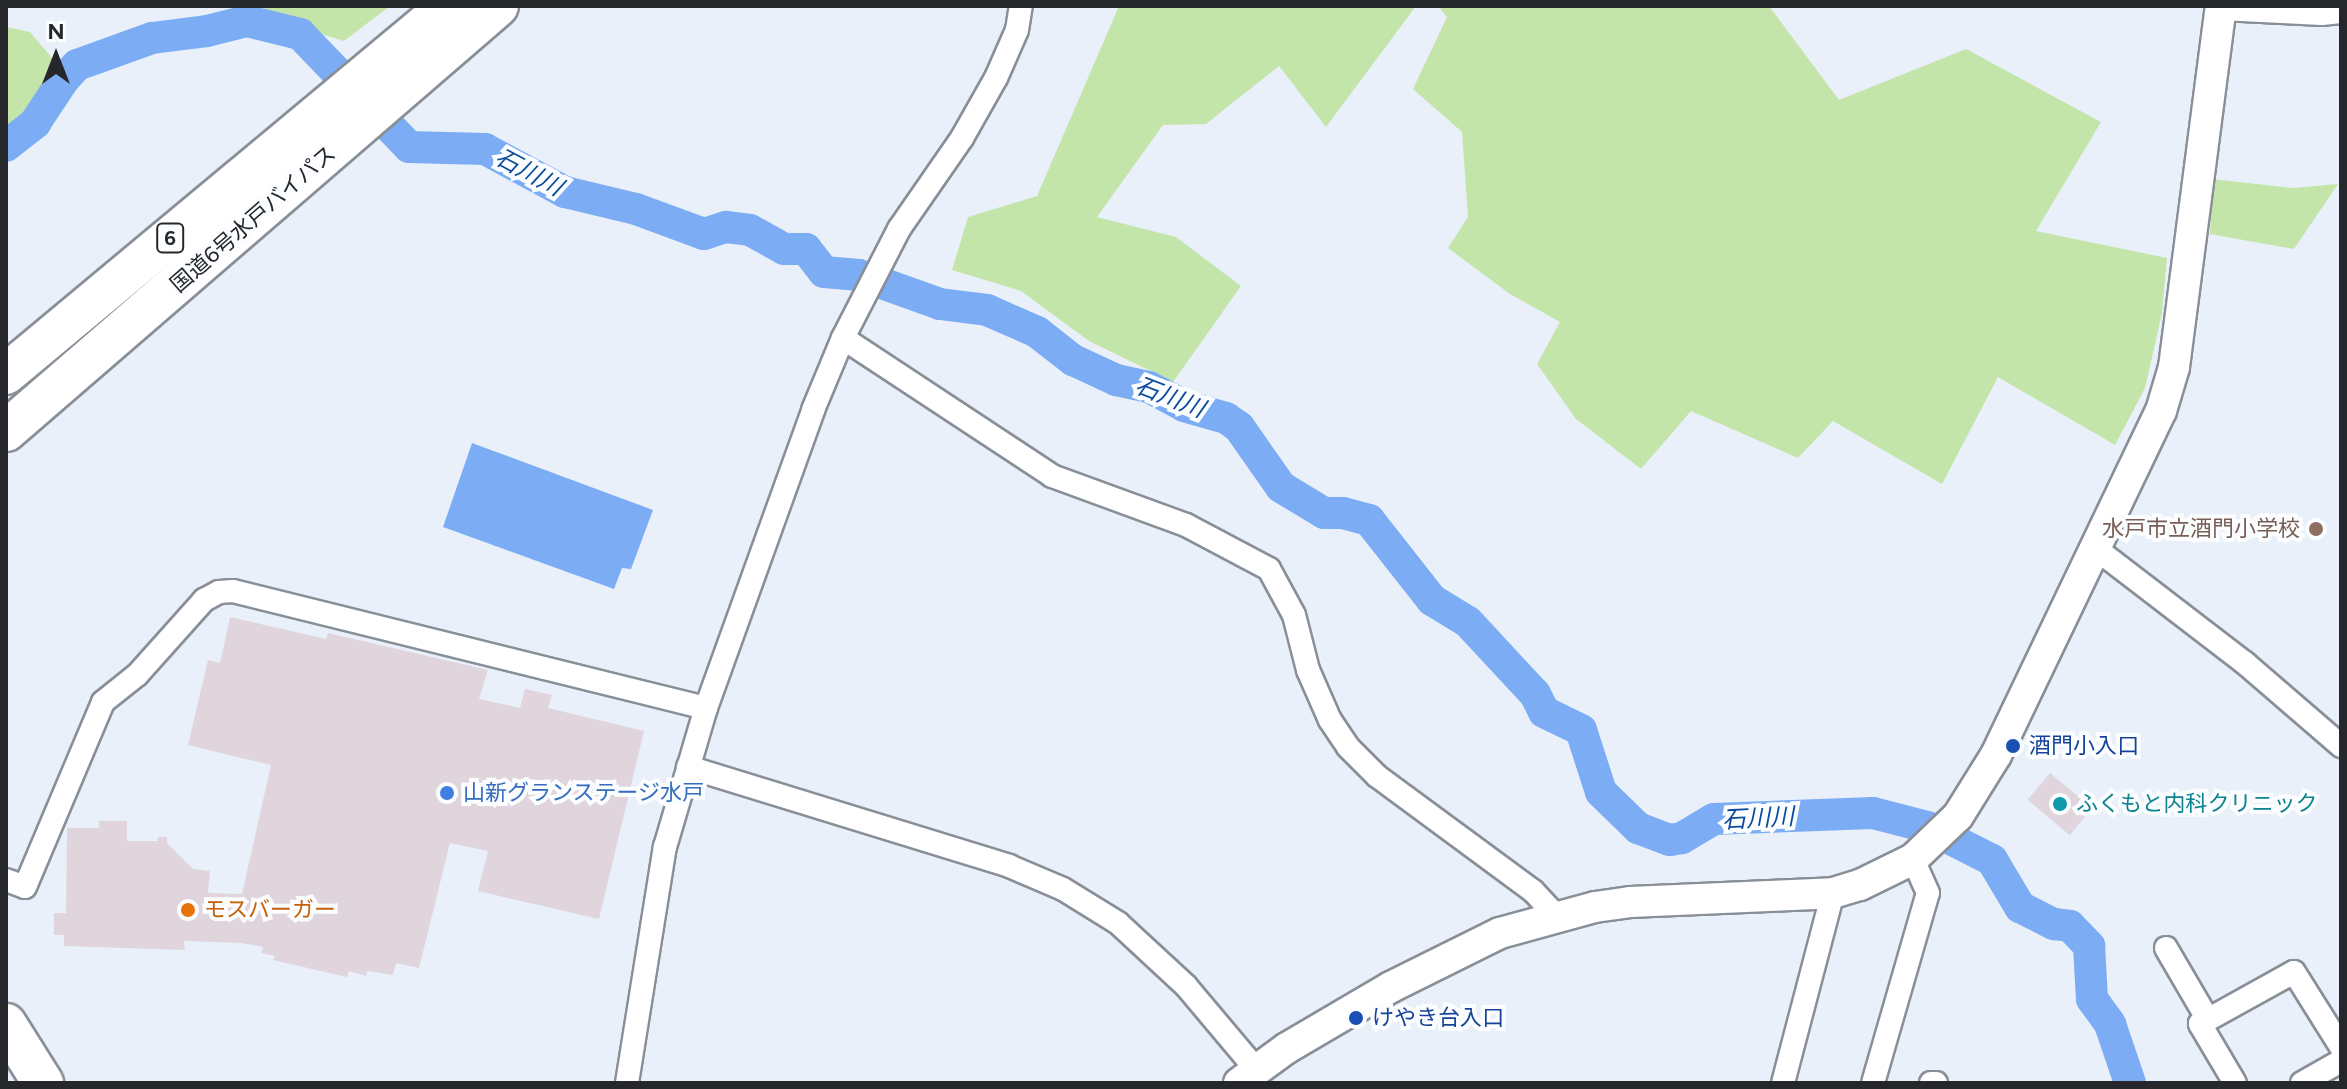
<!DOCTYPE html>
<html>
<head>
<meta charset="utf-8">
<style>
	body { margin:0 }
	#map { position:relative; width:2347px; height:1089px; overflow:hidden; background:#e9f0fa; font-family:Figtree,"Noto Sans JP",sans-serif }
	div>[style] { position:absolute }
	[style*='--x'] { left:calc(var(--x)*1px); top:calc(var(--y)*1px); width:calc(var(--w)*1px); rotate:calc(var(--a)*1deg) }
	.green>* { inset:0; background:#c4e5aa }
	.water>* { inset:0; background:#7cadf4 }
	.river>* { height:32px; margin:-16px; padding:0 16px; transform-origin:16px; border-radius:16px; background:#7cadf4 }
	.building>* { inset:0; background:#e0d5dc; transform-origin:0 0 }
	.roads { filter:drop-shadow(2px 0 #898f98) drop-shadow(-2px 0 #898f98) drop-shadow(0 2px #898f98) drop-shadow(0 -2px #898f98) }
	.street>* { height:22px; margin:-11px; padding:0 11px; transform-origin:11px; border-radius:11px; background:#fff }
	.secondary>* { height:30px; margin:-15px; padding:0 15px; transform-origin:15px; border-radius:15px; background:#fff }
	.highway>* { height:40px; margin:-20px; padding:0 20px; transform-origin:20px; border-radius:20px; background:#fff }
	.dots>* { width:22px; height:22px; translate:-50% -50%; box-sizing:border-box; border:4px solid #fbfdff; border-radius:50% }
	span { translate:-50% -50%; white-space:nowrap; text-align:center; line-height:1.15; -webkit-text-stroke:8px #fbfdff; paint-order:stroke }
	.shield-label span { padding:2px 6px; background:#fbfdff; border:2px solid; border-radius:6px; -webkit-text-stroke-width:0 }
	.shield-label { font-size:20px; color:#25272b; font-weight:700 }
	.street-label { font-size:22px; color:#25272b }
	.education-label { font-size:22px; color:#785e54 }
	.right { translate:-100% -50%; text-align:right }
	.transit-label { font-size:22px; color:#164399 }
	.left { translate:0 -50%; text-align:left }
	.shop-label { font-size:22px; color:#366cbe }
	.culture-label { font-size:22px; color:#0d838f }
	.food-label { font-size:22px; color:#c56008 }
	.water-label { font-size:24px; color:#0c4b9c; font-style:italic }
	.frame { position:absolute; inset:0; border:8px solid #25272b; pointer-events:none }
	.north { position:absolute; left:16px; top:16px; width:80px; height:80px; -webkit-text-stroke:6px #fbfdff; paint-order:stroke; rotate:0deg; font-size:22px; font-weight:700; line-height:32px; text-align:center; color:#25272b }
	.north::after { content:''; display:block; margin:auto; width:28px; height:36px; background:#25272b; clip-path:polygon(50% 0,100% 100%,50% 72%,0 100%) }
</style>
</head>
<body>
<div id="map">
	<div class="green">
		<div style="clip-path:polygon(255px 6px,390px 6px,344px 41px,254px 14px)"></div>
		<div style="clip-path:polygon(1119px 6px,1416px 6px,1326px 127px,1279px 66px,1206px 124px,1163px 125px,1097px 217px,1176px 237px,1241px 286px,1173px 382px,1089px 341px,1021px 291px,952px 270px,968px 217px,1037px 196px)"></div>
		<div style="clip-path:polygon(1438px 6px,1769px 6px,1839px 100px,1966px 49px,2101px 122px,2036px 231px,2167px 258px,2162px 313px,2145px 388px,2115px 445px,1998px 377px,1942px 484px,1833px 421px,1798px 458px,1691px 411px,1641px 469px,1576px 419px,1537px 364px,1560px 322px,1510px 294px,1448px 248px,1468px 217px,1462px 132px,1413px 89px,1447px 17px)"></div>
		<div style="clip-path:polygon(6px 27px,30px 32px,58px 65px,34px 109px,6px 139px)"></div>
		<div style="clip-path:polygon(2212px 179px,2293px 188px,2338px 184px,2294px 249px,2210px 234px)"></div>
	</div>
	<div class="water">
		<div style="clip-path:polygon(472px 443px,653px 510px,631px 569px,622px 568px,614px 589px,443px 527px)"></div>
	</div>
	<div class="river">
		<div style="--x:6;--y:146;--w:37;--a:-38"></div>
		<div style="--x:35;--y:123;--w:53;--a:-56.6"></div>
		<div style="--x:64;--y:79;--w:19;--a:-47"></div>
		<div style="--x:77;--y:65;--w:80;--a:-19.8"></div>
		<div style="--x:152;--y:38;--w:55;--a:-7.3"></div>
		<div style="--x:207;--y:31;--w:41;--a:-14"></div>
		<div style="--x:247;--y:21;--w:55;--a:13.8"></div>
		<div style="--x:300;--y:34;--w:157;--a:46"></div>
		<div style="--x:409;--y:147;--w:76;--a:1.5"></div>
		<div style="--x:485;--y:149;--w:91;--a:28.3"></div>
		<div style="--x:565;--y:192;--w:73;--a:13.5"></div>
		<div style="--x:636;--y:209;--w:72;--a:20.2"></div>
		<div style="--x:704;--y:234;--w:23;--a:-18"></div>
		<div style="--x:726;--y:227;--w:24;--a:7"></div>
		<div style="--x:750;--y:230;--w:39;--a:29"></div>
		<div style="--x:784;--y:249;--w:22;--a:0"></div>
		<div style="--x:806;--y:249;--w:29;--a:52"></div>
		<div style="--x:824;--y:272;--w:35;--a:5"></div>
		<div style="--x:859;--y:275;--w:86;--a:19.7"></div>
		<div style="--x:940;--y:304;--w:47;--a:7.3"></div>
		<div style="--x:987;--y:310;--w:55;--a:23.7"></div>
		<div style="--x:1037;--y:332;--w:46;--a:37.9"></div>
		<div style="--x:1073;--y:360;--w:47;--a:24.9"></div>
		<div style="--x:1116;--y:380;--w:34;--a:12"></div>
		<div style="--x:1149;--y:387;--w:40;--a:28"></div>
		<div style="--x:1184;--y:406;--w:44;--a:15.9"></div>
		<div style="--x:1226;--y:418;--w:16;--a:35"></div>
		<div style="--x:1239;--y:427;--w:73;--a:55"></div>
		<div style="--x:1281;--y:487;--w:50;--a:31.2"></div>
		<div style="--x:1324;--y:513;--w:19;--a:0"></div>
		<div style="--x:1343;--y:513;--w:27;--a:15"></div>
		<div style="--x:1369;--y:520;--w:102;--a:51.8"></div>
		<div style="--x:1432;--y:600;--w:42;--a:31.4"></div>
		<div style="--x:1468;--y:622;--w:98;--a:47.1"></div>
		<div style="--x:1535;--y:694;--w:20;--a:63"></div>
		<div style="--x:1544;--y:712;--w:41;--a:25.9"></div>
		<div style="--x:1581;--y:730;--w:65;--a:72.1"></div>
		<div style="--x:1601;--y:792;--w:52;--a:44.2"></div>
		<div style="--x:1638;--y:828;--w:34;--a:21"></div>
		<div style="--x:1670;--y:840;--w:12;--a:-9"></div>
		<div style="--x:1682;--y:838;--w:37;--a:-31"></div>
		<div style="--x:1714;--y:819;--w:159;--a:-2.2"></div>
		<div style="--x:1873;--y:813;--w:56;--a:14.5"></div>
		<div style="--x:1927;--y:827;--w:73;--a:26.9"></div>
		<div style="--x:1992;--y:860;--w:55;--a:59.2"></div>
		<div style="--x:2020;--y:907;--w:38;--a:27"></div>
		<div style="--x:2054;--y:924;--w:16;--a:7"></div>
		<div style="--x:2070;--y:926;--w:28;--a:46"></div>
		<div style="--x:2089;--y:946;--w:53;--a:86.8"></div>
		<div style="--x:2092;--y:999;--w:31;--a:54"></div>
		<div style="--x:2110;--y:1024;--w:62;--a:71.3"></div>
	</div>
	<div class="building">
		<div style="clip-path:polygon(230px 617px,326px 639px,328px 633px,488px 670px,479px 699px,520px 708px,525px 689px,552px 695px,548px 708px,644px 731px,599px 919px,478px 891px,488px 851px,450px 843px,419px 968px,396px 963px,393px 975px,367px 971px,366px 976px,349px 971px,347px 977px,273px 960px,275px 956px,261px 953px,263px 947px,242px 943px,184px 941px,185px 950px,64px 946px,64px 935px,54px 935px,54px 913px,66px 913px,67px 828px,99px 828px,99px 821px,127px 821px,127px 841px,158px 841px,158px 837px,167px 837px,167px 843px,193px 869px,210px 871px,208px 893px,242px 894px,271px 765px,188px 745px,208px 660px,220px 663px)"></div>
		<div style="left:2050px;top:773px;width:55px;height:35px;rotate:40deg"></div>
	</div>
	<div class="roads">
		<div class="street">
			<div style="--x:2221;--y:9;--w:101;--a:2.8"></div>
			<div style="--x:2322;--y:14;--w:19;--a:-6"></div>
			<div style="--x:843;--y:338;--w:250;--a:33.4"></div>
			<div style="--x:1052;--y:476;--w:143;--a:20.1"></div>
			<div style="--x:1186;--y:525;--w:94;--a:27.9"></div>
			<div style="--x:1269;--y:569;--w:52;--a:61.5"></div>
			<div style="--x:1294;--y:615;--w:57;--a:75.7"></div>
			<div style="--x:1308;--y:670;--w:55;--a:66.3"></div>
			<div style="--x:1330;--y:720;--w:32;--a:56"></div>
			<div style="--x:1348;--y:747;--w:41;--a:45"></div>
			<div style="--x:1377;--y:776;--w:194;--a:36.4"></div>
			<div style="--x:1533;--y:891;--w:34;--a:47"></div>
			<div style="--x:2095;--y:548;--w:189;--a:37.5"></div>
			<div style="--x:2245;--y:663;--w:127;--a:40.8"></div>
			<div style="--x:688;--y:767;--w:336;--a:17.1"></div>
			<div style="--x:1009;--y:866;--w:59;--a:23.1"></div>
			<div style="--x:1063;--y:889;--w:65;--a:31.7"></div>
			<div style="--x:1118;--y:923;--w:93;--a:42.8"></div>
			<div style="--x:1186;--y:986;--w:107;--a:49.9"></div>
			<div style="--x:6;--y:880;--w:20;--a:20"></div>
			<div style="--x:25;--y:887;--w:201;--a:-67.1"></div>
			<div style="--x:103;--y:702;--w:43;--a:-38.5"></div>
			<div style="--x:137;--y:675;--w:101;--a:-48.2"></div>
			<div style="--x:204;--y:600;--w:17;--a:-28"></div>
			<div style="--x:219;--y:592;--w:14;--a:-4"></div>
			<div style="--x:233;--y:591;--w:487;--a:13.9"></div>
			<div style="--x:2166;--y:948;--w:83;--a:59.7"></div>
			<div style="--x:627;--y:1083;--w:239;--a:-80.9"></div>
			<div style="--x:665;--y:847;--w:145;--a:-73.6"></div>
			<div style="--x:706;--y:708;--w:317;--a:-70.2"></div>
			<div style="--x:813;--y:410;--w:78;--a:-67.4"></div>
			<div style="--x:843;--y:338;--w:123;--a:-62.8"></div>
			<div style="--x:899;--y:229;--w:111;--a:-55.3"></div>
			<div style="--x:962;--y:138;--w:69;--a:-60.5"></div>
			<div style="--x:996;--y:78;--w:52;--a:-66.4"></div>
			<div style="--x:1017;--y:30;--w:24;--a:-81"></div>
			<div style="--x:1783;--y:1083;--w:196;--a:-75.3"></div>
			<div style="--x:1873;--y:1083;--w:198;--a:-73.9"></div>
			<div style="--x:1928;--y:893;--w:37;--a:-114"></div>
			<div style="--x:1931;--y:1083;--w:5;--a:0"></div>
			<div style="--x:2235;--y:1083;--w:69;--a:-120.7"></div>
			<div style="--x:2200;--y:1024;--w:107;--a:-29"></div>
			<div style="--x:2294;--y:972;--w:89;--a:57.9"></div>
			<div style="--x:2302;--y:1083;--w:45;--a:-29.4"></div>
		</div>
		<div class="secondary">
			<div style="--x:1239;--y:1083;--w:59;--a:-36.1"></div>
			<div style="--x:1287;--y:1048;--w:121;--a:-30.4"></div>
			<div style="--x:1391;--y:987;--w:122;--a:-26.4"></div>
			<div style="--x:1500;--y:933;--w:98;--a:-15.3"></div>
			<div style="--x:1595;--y:907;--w:35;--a:-8"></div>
			<div style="--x:1630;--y:902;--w:203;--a:-2.5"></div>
			<div style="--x:1833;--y:893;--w:28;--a:-17"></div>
			<div style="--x:1860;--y:885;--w:59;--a:-26.1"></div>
			<div style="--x:1913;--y:859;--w:62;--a:-43.7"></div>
			<div style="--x:1958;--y:816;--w:72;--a:-58.1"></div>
			<div style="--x:1996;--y:755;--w:382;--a:-64.4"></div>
			<div style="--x:2161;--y:411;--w:46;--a:-73.5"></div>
			<div style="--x:2174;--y:367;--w:364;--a:-82.6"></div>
		</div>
		<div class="highway">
			<div style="--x:6;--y:374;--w:575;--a:-39.78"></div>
			<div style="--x:6;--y:431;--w:650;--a:-40.82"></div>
			<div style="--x:6;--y:1024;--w:70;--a:57.9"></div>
		</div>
	</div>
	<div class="dots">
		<div style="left:2316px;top:529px;background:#8d6e63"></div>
		<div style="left:2013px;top:746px;background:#1a4fb4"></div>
		<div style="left:447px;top:793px;background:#3f7fe0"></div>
		<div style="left:2060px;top:804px;background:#0f9aa8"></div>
		<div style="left:188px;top:910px;background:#e8710a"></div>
		<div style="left:1356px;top:1018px;background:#1a4fb4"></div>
	</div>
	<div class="shield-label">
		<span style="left:170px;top:238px">6</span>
	</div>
	<div class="street-label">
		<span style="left:253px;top:219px;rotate:-41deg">国道6号水戸バイパス</span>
	</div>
	<div class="education-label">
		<span class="right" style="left:2300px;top:529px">水戸市立酒門小学校</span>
	</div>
	<div class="transit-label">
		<span class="left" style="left:2029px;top:746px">酒門小入口</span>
		<span class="left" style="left:1372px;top:1018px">けやき台入口</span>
	</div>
	<div class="shop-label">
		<span class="left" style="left:463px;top:793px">山新グランステージ水戸</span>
	</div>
	<div class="culture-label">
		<span class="left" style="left:2076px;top:804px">ふくもと内科クリニック</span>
	</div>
	<div class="food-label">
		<span class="left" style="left:204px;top:910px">モスバーガー</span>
	</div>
	<div class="water-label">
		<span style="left:529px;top:172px;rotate:28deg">石川川</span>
		<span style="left:1170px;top:397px;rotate:21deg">石川川</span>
		<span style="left:1758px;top:818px;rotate:-3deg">石川川</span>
	</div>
	<div class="frame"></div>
	<div class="north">N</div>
</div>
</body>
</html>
